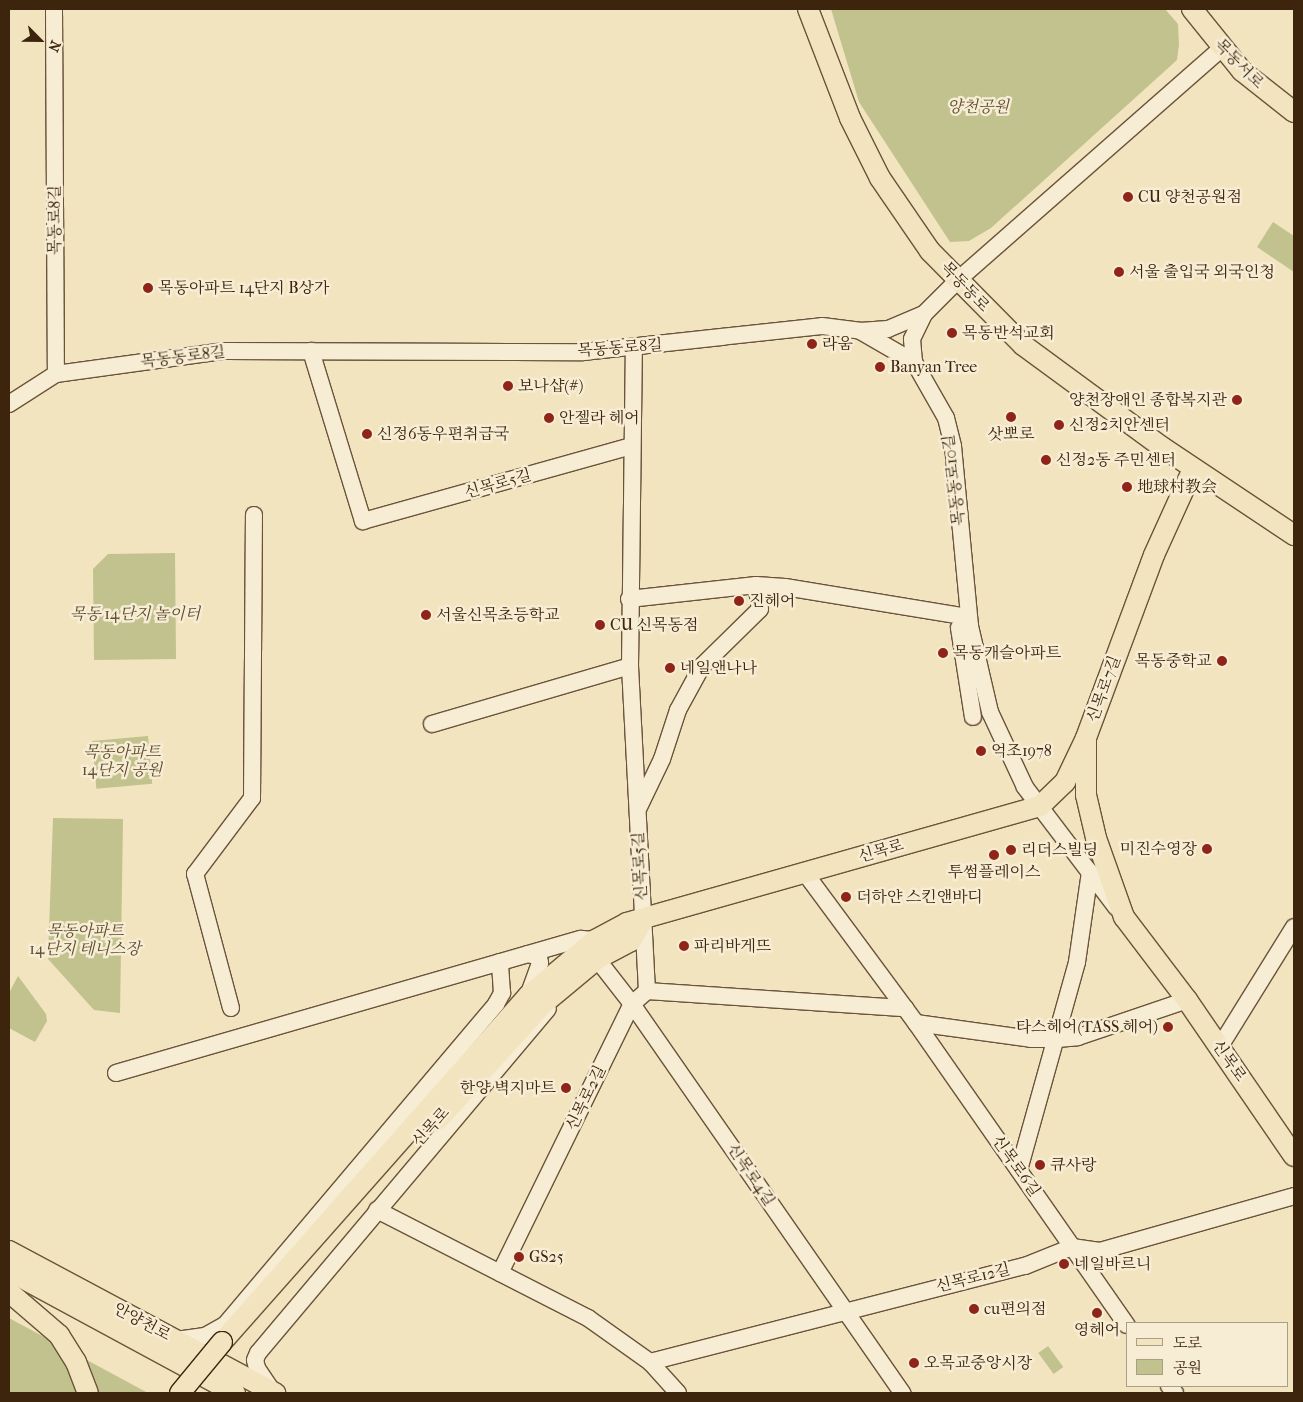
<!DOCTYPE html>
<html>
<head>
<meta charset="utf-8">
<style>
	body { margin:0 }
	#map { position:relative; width:1303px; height:1402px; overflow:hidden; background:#f2e4bf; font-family:"IM FELL French Canon","Noto Serif KR",serif }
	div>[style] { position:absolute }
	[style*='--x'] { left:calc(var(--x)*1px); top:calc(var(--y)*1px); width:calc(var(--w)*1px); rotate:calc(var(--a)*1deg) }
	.green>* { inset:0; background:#c1c28d; transform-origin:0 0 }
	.roads { filter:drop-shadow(1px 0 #6a543a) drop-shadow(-1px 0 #6a543a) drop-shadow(0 1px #6a543a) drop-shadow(0 -1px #6a543a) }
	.minor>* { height:16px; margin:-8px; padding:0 8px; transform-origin:8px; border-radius:8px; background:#f7edd5 }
	.major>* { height:20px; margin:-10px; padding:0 10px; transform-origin:10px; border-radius:10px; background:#f2e4bf }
	.bridges { filter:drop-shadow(1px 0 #3c240d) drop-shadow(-1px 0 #3c240d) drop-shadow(0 1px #3c240d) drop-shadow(0 -1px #3c240d) }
	.major-bridge>* { height:20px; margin:-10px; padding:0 10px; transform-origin:10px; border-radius:10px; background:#f2e4bf }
	.dots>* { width:14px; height:14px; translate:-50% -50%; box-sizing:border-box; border:2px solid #f7edd5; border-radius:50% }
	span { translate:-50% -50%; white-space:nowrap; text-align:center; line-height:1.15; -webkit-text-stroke:5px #f7edd5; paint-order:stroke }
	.street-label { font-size:16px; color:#3c240d }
	.park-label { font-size:16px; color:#5d4c2d; font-style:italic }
	.poi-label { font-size:16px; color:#3c240d }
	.left { translate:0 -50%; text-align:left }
	.right { translate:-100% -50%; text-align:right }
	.frame { position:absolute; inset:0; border:10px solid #3c240d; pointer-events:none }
	.legend { position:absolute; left:1126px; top:1322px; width:162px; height:65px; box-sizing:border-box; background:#f7edd5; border:1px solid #ac9d85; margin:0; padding:6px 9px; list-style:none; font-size:15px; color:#3c240d }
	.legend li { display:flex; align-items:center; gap:10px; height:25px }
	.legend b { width:25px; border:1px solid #ac9d85 }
	.north { position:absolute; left:15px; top:15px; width:50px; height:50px; -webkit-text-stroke:4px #f7edd5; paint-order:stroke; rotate:113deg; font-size:14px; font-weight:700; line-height:20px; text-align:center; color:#3c240d }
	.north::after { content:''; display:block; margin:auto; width:18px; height:22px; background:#3c240d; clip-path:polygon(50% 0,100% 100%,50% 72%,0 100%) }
</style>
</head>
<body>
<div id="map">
	<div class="green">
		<div style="clip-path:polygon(831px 9px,1165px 9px,1178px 24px,1179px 45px,1177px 60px,991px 228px,969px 241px,950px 242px,859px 102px)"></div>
		<div style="clip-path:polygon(1273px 222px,1294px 236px,1294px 272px,1257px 247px)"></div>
		<div style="clip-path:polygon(175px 553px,176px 659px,94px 660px,93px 569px,108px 554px)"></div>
		<div style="left:148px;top:736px;width:48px;height:56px;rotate:85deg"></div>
		<div style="clip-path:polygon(53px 818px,123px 819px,120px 1013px,94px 1010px,48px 959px)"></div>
		<div style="clip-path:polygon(18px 976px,46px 1014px,47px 1021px,35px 1042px,9px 1028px,9px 993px)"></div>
		<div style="clip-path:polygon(9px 1318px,148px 1393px,9px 1393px)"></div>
		<div style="left:1048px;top:1346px;width:26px;height:12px;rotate:54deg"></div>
	</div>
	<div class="roads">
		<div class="minor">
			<div style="--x:54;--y:9;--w:365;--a:89.7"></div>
			<div style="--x:862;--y:332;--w:60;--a:30"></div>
			<div style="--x:311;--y:351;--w:178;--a:73"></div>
			<div style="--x:363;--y:521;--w:279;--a:-15.6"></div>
			<div style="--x:9;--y:404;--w:56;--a:-32.6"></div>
			<div style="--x:56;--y:374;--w:170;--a:-7.8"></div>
			<div style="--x:224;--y:351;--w:359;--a:0.2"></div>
			<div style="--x:583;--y:352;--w:240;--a:-6.2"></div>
			<div style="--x:822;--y:326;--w:38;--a:7"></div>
			<div style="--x:860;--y:331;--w:28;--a:-4"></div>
			<div style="--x:888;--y:329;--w:39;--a:-23"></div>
			<div style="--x:629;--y:599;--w:128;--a:-6.3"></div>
			<div style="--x:756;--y:585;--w:29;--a:4"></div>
			<div style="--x:785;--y:587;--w:186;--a:9.3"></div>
			<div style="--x:970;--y:626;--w:11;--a:170"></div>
			<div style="--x:959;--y:628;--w:90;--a:81.1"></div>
			<div style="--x:432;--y:724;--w:206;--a:-16.3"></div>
			<div style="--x:639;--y:807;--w:53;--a:-64.4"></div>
			<div style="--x:662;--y:759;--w:52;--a:-71.9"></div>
			<div style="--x:678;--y:710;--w:50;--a:-61.4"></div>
			<div style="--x:702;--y:666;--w:81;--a:-44.5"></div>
			<div style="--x:760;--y:609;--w:24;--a:-99"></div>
			<div style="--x:805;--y:873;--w:187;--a:53.5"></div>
			<div style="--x:916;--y:1023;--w:368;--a:55.1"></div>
			<div style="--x:1116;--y:907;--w:151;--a:-127.2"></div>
			<div style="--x:1025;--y:787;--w:83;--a:-115"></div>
			<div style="--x:990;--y:712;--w:88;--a:-103.1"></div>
			<div style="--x:970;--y:626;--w:181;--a:-95.4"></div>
			<div style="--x:953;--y:446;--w:29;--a:-104"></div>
			<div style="--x:946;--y:418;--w:64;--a:-119.7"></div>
			<div style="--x:914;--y:362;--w:23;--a:-95"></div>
			<div style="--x:912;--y:339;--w:28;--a:-64"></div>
			<div style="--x:924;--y:314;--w:49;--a:-45"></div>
			<div style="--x:959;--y:279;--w:349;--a:-41.3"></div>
			<div style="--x:528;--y:954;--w:11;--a:15"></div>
			<div style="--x:539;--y:957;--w:6;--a:81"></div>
			<div style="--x:540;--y:963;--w:35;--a:110"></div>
			<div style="--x:597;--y:959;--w:57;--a:52.1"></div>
			<div style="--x:632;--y:1004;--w:474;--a:55.2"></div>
			<div style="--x:647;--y:991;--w:259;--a:3.8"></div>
			<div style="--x:231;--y:1008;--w:139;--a:-105"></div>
			<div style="--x:195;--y:874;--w:95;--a:-53.1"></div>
			<div style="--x:252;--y:798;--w:283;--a:-89.6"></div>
			<div style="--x:916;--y:1023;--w:116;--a:7.9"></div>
			<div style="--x:1031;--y:1039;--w:26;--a:0"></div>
			<div style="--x:1057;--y:1039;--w:21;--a:-5"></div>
			<div style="--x:1078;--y:1037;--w:115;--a:-18.7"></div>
			<div style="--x:1219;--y:1048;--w:142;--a:-58.2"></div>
			<div style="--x:116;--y:1073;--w:484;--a:-16.1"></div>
			<div style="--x:581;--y:939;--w:14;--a:4"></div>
			<div style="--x:1019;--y:1170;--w:216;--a:-74.4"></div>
			<div style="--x:1077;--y:962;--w:91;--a:-81.8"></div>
			<div style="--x:377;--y:1210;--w:237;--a:27.1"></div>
			<div style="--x:588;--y:1318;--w:76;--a:35.4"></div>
			<div style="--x:650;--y:1362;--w:42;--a:47.9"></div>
			<div style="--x:500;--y:1273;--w:300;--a:-63.9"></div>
			<div style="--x:632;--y:1004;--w:20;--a:-41"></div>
			<div style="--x:647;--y:991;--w:325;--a:-93"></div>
			<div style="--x:630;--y:666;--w:317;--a:-89.3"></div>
			<div style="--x:176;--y:1340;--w:29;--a:-8"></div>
			<div style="--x:205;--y:1336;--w:23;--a:-29"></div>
			<div style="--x:225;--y:1325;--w:420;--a:-49.8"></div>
			<div style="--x:496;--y:1004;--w:13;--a:-61"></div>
			<div style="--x:502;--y:993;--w:31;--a:-94"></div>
			<div style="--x:650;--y:1362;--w:387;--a:-14.4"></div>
			<div style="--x:1025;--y:1266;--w:51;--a:-22"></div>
			<div style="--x:1072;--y:1247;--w:28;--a:8"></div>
			<div style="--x:1100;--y:1251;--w:202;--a:-15.8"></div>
			<div style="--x:1169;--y:1386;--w:9;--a:49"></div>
			<div style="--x:273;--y:1392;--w:29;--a:-124"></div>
			<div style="--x:257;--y:1368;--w:8;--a:-104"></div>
			<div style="--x:255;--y:1360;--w:8;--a:-67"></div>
			<div style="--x:258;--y:1353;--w:450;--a:-49.9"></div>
		</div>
		<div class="major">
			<div style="--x:808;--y:9;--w:117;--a:68.9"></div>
			<div style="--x:850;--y:118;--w:67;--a:63.4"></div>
			<div style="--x:880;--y:178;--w:88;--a:55.6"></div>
			<div style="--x:930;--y:251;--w:132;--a:45.3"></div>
			<div style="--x:1023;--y:345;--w:172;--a:36.3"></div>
			<div style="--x:1162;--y:447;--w:159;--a:33.7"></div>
			<div style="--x:1192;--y:9;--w:80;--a:51.1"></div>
			<div style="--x:1242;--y:71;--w:66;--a:38.3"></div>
			<div style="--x:1193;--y:469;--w:94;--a:114.4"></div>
			<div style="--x:1154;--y:555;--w:195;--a:110.4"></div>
			<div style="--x:1086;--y:738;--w:57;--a:90"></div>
			<div style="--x:1086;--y:795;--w:44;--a:76.9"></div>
			<div style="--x:1096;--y:838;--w:84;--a:70.5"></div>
			<div style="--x:1124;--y:917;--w:104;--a:52.8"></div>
			<div style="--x:1187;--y:1000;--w:189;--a:55.6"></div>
			<div style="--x:436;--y:1122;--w:159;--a:-47.8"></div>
			<div style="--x:543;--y:1004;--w:70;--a:-39.8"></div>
			<div style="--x:597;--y:959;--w:38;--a:-28"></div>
			<div style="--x:631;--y:941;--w:22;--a:-60"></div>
			<div style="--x:9;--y:1251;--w:302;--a:28.1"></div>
			<div style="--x:9;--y:1271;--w:257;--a:28.4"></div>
			<div style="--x:9;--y:1292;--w:66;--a:40.7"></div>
			<div style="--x:59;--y:1335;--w:32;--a:58"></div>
			<div style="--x:76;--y:1362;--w:33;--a:69"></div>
			<div style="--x:222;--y:1342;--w:462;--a:-48.5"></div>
			<div style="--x:528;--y:996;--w:87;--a:-39.9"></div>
			<div style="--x:595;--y:940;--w:36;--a:-28"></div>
			<div style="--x:627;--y:923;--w:429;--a:-15.8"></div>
			<div style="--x:1040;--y:806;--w:35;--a:-44"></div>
			<div style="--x:1065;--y:782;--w:49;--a:-64.5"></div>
		</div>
	</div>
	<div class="bridges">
		<div class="major-bridge">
			<div style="--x:180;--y:1393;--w:66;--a:-50.5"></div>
		</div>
	</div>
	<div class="dots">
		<div style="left:1128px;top:197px;background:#8f2418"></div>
		<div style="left:1119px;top:272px;background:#8f2418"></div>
		<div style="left:148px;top:288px;background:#8f2418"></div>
		<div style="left:952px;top:333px;background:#8f2418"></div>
		<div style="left:812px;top:344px;background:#8f2418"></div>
		<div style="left:880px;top:367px;background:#8f2418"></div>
		<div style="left:508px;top:386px;background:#8f2418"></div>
		<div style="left:1237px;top:400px;background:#8f2418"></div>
		<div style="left:1011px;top:417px;background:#8f2418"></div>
		<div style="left:549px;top:418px;background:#8f2418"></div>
		<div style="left:1059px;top:425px;background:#8f2418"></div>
		<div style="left:367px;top:434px;background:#8f2418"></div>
		<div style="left:1046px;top:460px;background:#8f2418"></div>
		<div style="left:1127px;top:487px;background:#8f2418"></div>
		<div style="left:739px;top:601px;background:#8f2418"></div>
		<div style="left:426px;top:615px;background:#8f2418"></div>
		<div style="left:600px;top:625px;background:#8f2418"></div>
		<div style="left:943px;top:653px;background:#8f2418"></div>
		<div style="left:1222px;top:661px;background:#8f2418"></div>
		<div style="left:670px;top:668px;background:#8f2418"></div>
		<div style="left:981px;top:751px;background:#8f2418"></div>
		<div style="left:1207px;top:849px;background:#8f2418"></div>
		<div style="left:1011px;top:850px;background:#8f2418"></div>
		<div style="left:994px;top:855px;background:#8f2418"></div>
		<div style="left:846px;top:897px;background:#8f2418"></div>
		<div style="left:684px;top:946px;background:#8f2418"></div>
		<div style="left:1168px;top:1027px;background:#8f2418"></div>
		<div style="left:566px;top:1088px;background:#8f2418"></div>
		<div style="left:1040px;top:1165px;background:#8f2418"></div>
		<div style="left:519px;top:1257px;background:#8f2418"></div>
		<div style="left:1064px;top:1264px;background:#8f2418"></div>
		<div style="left:974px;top:1309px;background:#8f2418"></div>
		<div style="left:1097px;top:1313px;background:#8f2418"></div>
		<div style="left:914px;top:1363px;background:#8f2418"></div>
	</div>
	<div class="street-label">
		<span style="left:1239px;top:64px;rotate:45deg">목동서로</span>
		<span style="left:55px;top:220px;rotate:-90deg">목동로8길</span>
		<span style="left:965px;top:287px;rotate:46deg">목동동로</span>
		<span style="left:620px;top:348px;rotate:-4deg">목동동로8길</span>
		<span style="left:183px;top:357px;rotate:-7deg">목동동로8길</span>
		<span style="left:954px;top:480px;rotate:-97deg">목동동로10길</span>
		<span style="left:498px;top:484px;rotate:-16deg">신목로5길</span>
		<span style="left:1104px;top:689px;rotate:-70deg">신목로7길</span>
		<span style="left:881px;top:851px;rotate:-16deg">신목로</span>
		<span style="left:640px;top:866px;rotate:-93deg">신목로5길</span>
		<span style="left:1229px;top:1061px;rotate:55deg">신목로</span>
		<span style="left:586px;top:1098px;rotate:-64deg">신목로2길</span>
		<span style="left:431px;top:1127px;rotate:-48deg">신목로</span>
		<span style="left:1016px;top:1166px;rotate:55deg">신목로6길</span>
		<span style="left:751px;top:1175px;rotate:56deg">신목로4길</span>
		<span style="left:973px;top:1278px;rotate:-14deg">신목로12길</span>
		<span style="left:142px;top:1322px;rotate:28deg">안양천로</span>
	</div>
	<div class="park-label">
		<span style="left:978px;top:107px">양천공원</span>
		<span style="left:135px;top:614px">목동 14단지 놀이터</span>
		<span style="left:122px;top:761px">목동아파트<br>14단지 공원</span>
		<span style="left:85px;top:940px">목동아파트<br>14단지 테니스장</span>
	</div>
	<div class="poi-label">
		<span class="left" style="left:1138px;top:197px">CU 양천공원점</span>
		<span class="left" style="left:1129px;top:272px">서울 출입국 외국인청</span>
		<span class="left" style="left:158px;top:288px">목동아파트 14단지 B상가</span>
		<span class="left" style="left:962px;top:333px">목동반석교회</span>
		<span class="left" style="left:822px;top:344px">라움</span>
		<span class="left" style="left:890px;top:367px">Banyan Tree</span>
		<span class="left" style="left:518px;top:386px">보나샵(#)</span>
		<span class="right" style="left:1227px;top:400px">양천장애인 종합복지관</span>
		<span class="left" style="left:559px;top:418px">안젤라 헤어</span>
		<span class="left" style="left:1069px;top:425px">신정2치안센터</span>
		<span class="left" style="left:377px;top:434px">신정6동우편취급국</span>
		<span style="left:1011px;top:434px">삿뽀로</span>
		<span class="left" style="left:1056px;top:460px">신정2동 주민센터</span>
		<span class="left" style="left:1137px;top:487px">地球村教会</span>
		<span class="left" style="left:749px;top:601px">진헤어</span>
		<span class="left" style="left:436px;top:615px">서울신목초등학교</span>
		<span class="left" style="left:610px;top:625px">CU 신목동점</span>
		<span class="left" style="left:953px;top:653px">목동캐슬아파트</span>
		<span class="right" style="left:1212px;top:661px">목동중학교</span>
		<span class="left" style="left:680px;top:668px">네일앤나나</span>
		<span class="left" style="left:991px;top:751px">억조1978</span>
		<span class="right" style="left:1197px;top:849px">미진수영장</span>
		<span class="left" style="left:1021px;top:850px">리더스빌딩</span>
		<span style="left:994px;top:872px">투썸플레이스</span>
		<span class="left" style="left:856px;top:897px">더하얀 스킨앤바디</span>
		<span class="left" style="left:694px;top:946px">파리바게뜨</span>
		<span class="right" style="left:1158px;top:1027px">타스헤어(TASS 헤어)</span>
		<span class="right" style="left:556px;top:1088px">한양 벽지마트</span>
		<span class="left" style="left:1050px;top:1165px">큐사랑</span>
		<span class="left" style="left:529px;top:1257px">GS25</span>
		<span class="left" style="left:1074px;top:1264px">네일바르니</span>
		<span class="left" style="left:984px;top:1309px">cu편의점</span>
		<span style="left:1097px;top:1330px">영헤어</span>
		<span class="left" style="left:924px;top:1363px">오목교중앙시장</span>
	</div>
	<div class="frame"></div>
	<ul class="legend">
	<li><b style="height:6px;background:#f2e4bf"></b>도로</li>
	<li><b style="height:14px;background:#c1c28d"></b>공원</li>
	</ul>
	<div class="north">N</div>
</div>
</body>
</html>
